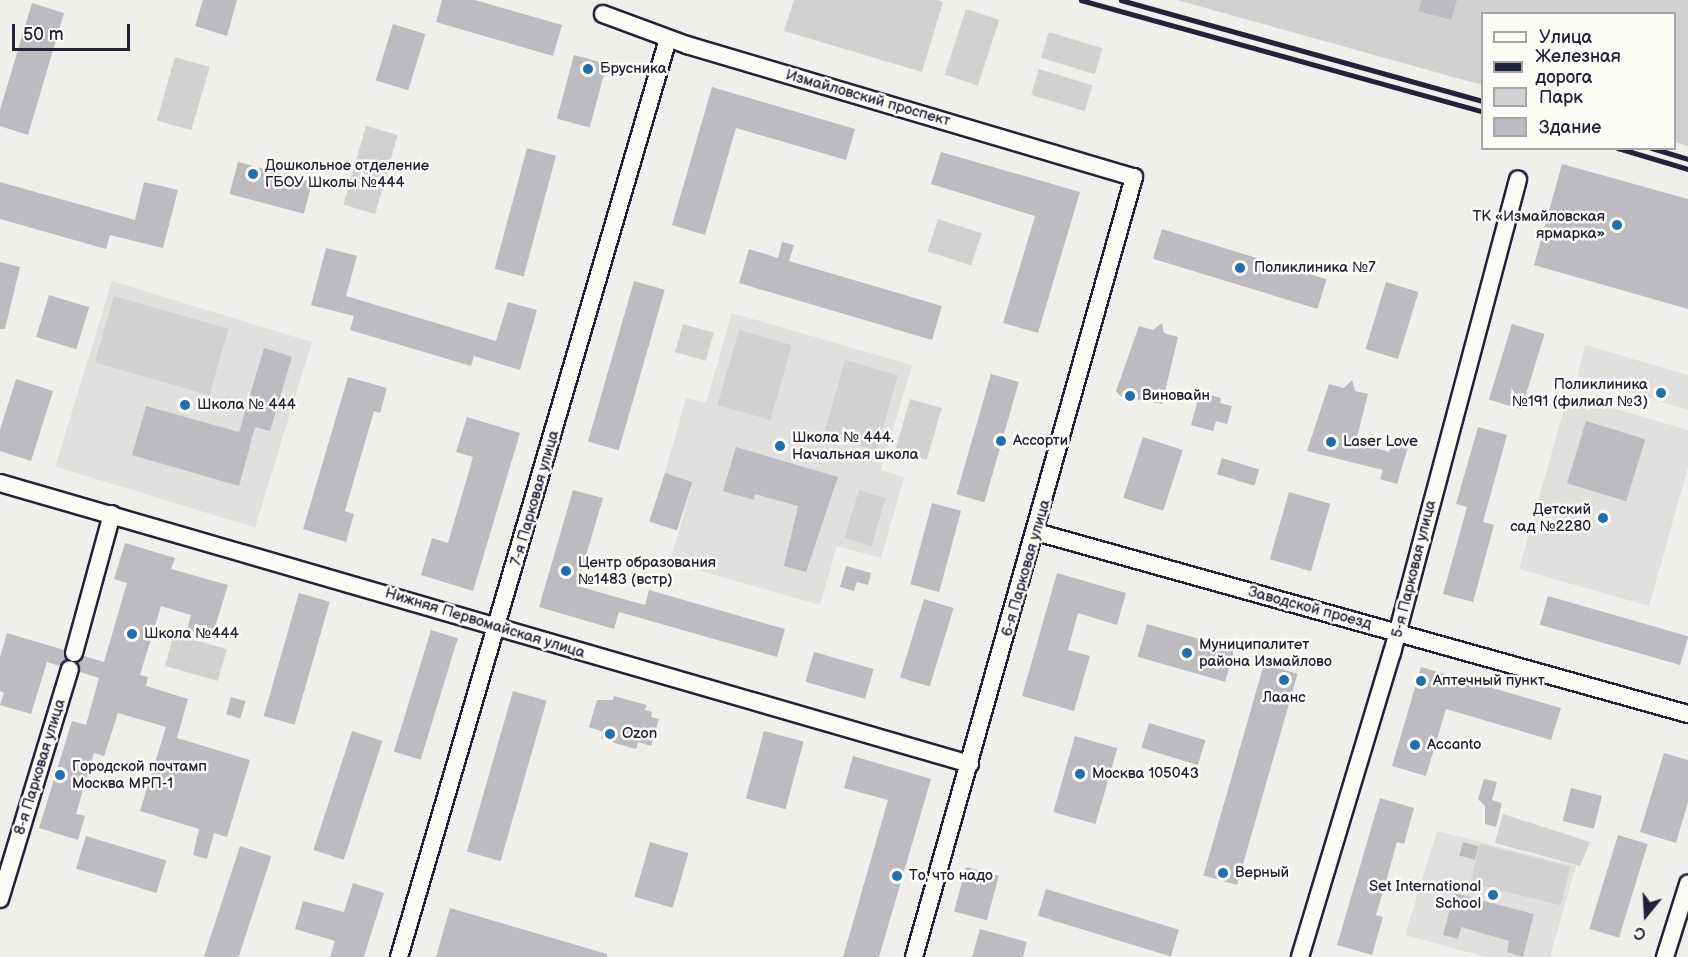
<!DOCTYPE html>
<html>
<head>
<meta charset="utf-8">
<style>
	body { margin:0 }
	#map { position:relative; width:1688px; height:957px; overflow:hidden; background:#f0efec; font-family:"Balsamiq Sans",sans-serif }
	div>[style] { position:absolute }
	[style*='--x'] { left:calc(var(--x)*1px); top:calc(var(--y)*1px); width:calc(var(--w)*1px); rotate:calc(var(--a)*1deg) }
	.built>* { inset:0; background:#e0e0df; transform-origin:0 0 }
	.green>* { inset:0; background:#d2d1d1; transform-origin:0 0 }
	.building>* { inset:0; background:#bcbcc0; transform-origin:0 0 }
	.roads { filter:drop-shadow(2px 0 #22223b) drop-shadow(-2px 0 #22223b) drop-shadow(0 2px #22223b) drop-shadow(0 -2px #22223b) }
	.minor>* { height:16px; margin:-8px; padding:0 8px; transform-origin:8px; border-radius:8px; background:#fdfcf7 }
	.rail>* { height:4.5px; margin:-2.25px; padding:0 2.25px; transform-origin:2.25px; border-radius:2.25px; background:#22223b }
	.dots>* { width:16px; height:16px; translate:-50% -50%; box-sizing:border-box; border:3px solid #fdfcf7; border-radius:50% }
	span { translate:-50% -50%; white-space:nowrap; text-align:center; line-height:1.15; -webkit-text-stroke:5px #fdfcf7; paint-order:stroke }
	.poi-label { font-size:15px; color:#22223b }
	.left { translate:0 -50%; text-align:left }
	.right { translate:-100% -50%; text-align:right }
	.street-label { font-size:15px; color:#22223b }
	.legend { position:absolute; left:1481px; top:12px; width:195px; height:138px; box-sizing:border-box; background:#fdfcf7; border:2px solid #a5a5ac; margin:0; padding:8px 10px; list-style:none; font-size:18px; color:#22223b }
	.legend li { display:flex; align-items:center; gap:12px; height:30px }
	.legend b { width:30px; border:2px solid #a5a5ac }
	.north { position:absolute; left:1616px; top:885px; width:60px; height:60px; -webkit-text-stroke:4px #fdfcf7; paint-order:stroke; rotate:198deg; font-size:16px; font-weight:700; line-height:24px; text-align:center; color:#22223b }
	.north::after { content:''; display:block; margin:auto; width:21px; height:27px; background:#22223b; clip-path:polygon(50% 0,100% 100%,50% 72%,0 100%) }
	.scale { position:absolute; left:12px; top:24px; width:118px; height:27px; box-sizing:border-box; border:3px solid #22223b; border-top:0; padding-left:8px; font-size:18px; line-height:21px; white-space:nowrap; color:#22223b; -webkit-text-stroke:4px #fdfcf7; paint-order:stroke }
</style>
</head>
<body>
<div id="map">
	<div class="built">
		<div style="left:112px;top:281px;width:209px;height:194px;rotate:17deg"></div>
		<div style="clip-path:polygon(732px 313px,912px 365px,881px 470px,904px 477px,881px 558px,837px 546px,820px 605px,670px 562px,693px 482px,665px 473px,686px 398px,706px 403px)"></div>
		<div style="clip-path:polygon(1585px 345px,1688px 375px,1688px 410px,1578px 376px)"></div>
		<div style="clip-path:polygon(1568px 395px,1688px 430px,1688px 467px,1649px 606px,1519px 569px)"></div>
		<div style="clip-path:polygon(1437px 831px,1576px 866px,1550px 957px,1486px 957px,1405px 935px)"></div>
	</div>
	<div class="green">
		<div style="clip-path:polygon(794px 0,938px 0,943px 2px,922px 72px,784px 31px)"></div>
		<div style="clip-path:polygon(1177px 0,1688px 0,1688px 146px,1675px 142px,1674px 14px,1482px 14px,1482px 85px)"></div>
		<div style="left:966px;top:9px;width:35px;height:69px;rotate:18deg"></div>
		<div style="left:1049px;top:32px;width:56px;height:27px;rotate:17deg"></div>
		<div style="left:175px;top:57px;width:36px;height:66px;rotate:16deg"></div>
		<div style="left:1039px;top:69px;width:56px;height:27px;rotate:17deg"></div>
		<div style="left:366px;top:126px;width:33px;height:82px;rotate:16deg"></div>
		<div style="left:938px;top:219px;width:46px;height:34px;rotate:18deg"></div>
		<div style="left:114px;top:296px;width:119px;height:69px;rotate:16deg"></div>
		<div style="left:683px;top:324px;width:32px;height:29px;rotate:16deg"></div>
		<div style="left:739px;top:330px;width:55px;height:78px;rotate:16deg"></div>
		<div style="left:845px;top:360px;width:55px;height:78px;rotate:16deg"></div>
		<div style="left:910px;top:399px;width:33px;height:54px;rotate:16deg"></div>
		<div style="left:859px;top:490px;width:28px;height:50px;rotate:17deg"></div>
		<div style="left:174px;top:634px;width:55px;height:33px;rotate:16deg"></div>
		<div style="clip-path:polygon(1503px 814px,1590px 842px,1580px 866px,1495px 843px)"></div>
		<div style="left:1480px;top:844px;width:93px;height:40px;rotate:14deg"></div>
	</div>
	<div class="building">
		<div style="clip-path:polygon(203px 0,237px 0,227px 36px,195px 26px)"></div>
		<div style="clip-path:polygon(442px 0,475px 0,562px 25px,553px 56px,436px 22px)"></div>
		<div style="clip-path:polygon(1422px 0,1457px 0,1451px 20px,1418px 11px)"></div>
		<div style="clip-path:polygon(32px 3px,64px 13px,28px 135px,0 126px,0 110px)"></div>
		<div style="left:393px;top:24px;width:34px;height:59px;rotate:17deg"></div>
		<div style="left:574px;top:55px;width:34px;height:66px;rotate:15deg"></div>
		<div style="clip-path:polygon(712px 87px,855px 129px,846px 160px,736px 128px,705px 235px,672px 225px)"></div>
		<div style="left:527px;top:148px;width:30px;height:125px;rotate:15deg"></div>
		<div style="clip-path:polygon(941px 152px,1080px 192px,1038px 333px,1003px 323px,1035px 216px,931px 184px)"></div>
		<div style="left:238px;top:162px;width:77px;height:33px;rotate:15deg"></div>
		<div style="clip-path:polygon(1562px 164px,1688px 199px,1688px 309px,1534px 265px)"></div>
		<div style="clip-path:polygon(0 182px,135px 220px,144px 182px,178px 190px,163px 248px,110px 235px,106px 249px,0 219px)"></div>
		<div style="left:1162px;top:229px;width:172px;height:31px;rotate:17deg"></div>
		<div style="clip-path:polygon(782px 242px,794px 245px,789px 261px,942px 306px,932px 340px,739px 283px,749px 249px,778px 258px)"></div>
		<div style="clip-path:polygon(326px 248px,357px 256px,346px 296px,496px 341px,508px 302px,537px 310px,520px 370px,474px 356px,471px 366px,350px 330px,354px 316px,311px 305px)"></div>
		<div style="clip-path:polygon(0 262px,20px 267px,5px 329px,0 329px)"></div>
		<div style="left:634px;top:281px;width:32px;height:167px;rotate:16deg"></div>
		<div style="left:1386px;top:282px;width:34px;height:70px;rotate:17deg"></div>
		<div style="left:49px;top:295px;width:42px;height:44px;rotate:17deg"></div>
		<div style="clip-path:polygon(1162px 323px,1164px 333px,1178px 337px,1162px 404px,1120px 396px,1116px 391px,1139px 326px,1153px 330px)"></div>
		<div style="left:1512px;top:324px;width:34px;height:79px;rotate:17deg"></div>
		<div style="clip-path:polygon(264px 348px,292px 357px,270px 431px,255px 427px,239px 486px,132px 455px,146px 406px,239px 432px)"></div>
		<div style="left:991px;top:374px;width:29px;height:125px;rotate:16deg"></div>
		<div style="clip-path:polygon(348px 377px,387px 388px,380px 413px,374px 411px,345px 511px,354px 514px,346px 542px,303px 529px)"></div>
		<div style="clip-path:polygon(16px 379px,53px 391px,31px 461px,0 451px,0 430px)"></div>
		<div style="clip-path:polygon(1352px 380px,1355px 391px,1368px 394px,1357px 437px,1361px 438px,1359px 443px,1389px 452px,1392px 442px,1408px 447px,1397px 484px,1380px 479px,1383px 470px,1307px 451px,1329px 384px,1344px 388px)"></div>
		<div style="clip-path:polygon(1200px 392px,1221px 398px,1220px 403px,1232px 406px,1227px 424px,1216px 421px,1213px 431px,1191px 425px)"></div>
		<div style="clip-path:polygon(467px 417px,520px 433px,473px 591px,421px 575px,432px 538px,448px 543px,473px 457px,456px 452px)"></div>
		<div style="left:1586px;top:421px;width:62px;height:65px;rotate:17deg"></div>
		<div style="clip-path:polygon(1478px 427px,1507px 435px,1483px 522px,1494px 525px,1473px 602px,1443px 594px,1467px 507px,1456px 504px)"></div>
		<div style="left:1143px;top:437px;width:42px;height:64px;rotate:18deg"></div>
		<div style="clip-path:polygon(736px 447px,838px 477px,806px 572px,784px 566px,798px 506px,755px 494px,754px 500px,723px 491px)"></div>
		<div style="left:1222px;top:458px;width:39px;height:17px;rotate:17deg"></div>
		<div style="left:665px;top:473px;width:29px;height:51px;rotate:18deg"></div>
		<div style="clip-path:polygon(573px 490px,603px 498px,577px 586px,645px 605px,649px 590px,785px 629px,777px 657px,619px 612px,614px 629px,539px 607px)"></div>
		<div style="left:1289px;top:492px;width:43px;height:70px;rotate:16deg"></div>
		<div style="left:932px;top:503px;width:30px;height:84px;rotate:15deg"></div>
		<div style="clip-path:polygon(125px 543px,175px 558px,171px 569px,228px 585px,212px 637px,187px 630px,191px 615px,161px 606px,140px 675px,148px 677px,146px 686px,188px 699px,177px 738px,250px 760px,227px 837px,214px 833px,207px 859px,193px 855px,199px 829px,140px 811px,166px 727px,118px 713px,104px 756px,94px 753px,76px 814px,85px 816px,78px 840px,39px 828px,72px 721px,86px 725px,99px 678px,80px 672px,78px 662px,84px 656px,104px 662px,127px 583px,114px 579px)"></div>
		<div style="clip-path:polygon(846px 566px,871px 573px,868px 585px,857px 582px,854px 591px,840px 587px)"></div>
		<div style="clip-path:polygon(1057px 573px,1126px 593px,1117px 625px,1078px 613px,1068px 650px,1090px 656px,1074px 711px,1022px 696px)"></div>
		<div style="left:299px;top:593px;width:32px;height:128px;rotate:16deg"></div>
		<div style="left:1548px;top:596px;width:146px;height:30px;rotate:16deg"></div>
		<div style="left:924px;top:599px;width:31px;height:82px;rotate:17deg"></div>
		<div style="left:1147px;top:624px;width:91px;height:34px;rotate:16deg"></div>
		<div style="left:431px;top:630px;width:28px;height:127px;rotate:17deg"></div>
		<div style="clip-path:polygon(7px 633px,64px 650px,66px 660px,60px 666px,47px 662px,31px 714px,0 705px,4px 693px,0 691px,0 657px)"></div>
		<div style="left:814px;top:652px;width:62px;height:31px;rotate:16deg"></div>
		<div style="left:1264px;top:664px;width:35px;height:220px;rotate:16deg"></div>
		<div style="clip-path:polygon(1421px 667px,1561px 708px,1551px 740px,1446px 709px,1426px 776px,1392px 766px)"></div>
		<div style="left:513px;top:691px;width:35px;height:167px;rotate:16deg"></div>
		<div style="clip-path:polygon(614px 696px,647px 705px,645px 710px,652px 712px,651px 717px,659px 719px,651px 746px,638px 742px,636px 749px,618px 744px,601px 738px,603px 732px,589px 727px,597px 700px,613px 700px)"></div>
		<div style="left:231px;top:697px;width:15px;height:18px;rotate:16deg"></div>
		<div style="left:1149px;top:723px;width:59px;height:26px;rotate:17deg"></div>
		<div style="left:352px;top:731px;width:32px;height:125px;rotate:18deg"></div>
		<div style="left:764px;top:731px;width:41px;height:70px;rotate:15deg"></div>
		<div style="left:1075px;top:736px;width:44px;height:79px;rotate:16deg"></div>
		<div style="clip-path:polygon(1664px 753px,1688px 760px,1688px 802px,1676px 843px,1640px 832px)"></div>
		<div style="clip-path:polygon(853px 756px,931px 779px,879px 957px,843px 957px,888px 800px,844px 788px)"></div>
		<div style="clip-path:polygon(1484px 779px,1497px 782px,1492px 800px,1502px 803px,1496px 827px,1485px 824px,1485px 806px,1478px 799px)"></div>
		<div style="left:1571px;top:788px;width:32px;height:34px;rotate:14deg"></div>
		<div style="clip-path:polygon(1380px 798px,1414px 808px,1404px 844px,1397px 842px,1387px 878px,1376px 915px,1383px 917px,1372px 955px,1337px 945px)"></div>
		<div style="left:1618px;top:835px;width:31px;height:98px;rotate:17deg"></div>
		<div style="left:86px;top:836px;width:84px;height:34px;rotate:17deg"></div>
		<div style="left:650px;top:842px;width:40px;height:57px;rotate:16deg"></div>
		<div style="left:1463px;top:842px;width:16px;height:14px;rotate:15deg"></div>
		<div style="left:240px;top:846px;width:33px;height:116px;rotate:18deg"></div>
		<div style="left:966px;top:867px;width:34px;height:46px;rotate:15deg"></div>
		<div style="clip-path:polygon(353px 883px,384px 893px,365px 953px,364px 957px,330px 957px,335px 941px,295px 929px,303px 901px,344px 912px)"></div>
		<div style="left:1046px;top:889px;width:139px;height:28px;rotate:17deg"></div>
		<div style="clip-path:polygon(1454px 893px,1534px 914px,1523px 957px,1507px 952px,1509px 941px,1461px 927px,1458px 939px,1443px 935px)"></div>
		<div style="clip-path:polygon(450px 908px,607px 954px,607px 957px,436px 957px)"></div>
		<div style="clip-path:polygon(980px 929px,1027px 942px,1023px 957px,972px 957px)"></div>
	</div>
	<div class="roads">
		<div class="minor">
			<div style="--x:603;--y:14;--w:90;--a:20.3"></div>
			<div style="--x:687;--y:45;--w:466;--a:16.5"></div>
			<div style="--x:1134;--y:177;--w:810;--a:105.75"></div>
			<div style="--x:0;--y:483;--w:1010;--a:16.16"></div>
			<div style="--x:1036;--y:532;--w:677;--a:15.6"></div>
			<div style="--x:74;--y:653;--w:144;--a:-74.7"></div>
			<div style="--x:0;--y:899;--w:240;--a:-73.1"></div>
			<div style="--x:399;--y:957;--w:957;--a:-73.67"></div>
			<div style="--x:1300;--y:957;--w:318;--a:-73.2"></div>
			<div style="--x:1392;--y:653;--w:490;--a:-75.1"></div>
			<div style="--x:1665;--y:957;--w:77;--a:-72.5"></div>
		</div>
	</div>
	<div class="rail">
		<div style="--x:1081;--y:0;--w:416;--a:15.5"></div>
		<div style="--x:1121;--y:0;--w:375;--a:15.6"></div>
		<div style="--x:1618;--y:148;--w:73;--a:16.7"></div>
		<div style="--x:1652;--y:148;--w:38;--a:17"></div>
	</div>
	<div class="dots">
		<div style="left:588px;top:69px;background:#1f6fb2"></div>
		<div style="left:253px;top:174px;background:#1f6fb2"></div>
		<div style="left:1617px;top:225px;background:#1f6fb2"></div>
		<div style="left:1240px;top:268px;background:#1f6fb2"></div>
		<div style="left:1661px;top:393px;background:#1f6fb2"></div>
		<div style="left:1130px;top:396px;background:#1f6fb2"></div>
		<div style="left:185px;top:405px;background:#1f6fb2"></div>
		<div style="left:1001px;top:441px;background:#1f6fb2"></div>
		<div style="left:1331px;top:442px;background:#1f6fb2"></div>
		<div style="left:780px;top:446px;background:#1f6fb2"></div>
		<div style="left:1603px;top:518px;background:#1f6fb2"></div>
		<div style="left:566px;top:571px;background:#1f6fb2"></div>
		<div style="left:132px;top:634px;background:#1f6fb2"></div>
		<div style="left:1187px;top:653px;background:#1f6fb2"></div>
		<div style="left:1284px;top:680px;background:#1f6fb2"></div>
		<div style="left:1421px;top:681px;background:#1f6fb2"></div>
		<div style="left:610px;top:734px;background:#1f6fb2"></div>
		<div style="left:1415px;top:745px;background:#1f6fb2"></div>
		<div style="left:1080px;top:774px;background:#1f6fb2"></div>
		<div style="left:60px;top:775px;background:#1f6fb2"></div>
		<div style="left:1223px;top:873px;background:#1f6fb2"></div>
		<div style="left:897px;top:876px;background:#1f6fb2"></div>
		<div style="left:1493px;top:895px;background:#1f6fb2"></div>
	</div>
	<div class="poi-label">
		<span class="left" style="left:600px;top:69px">Брусника</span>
		<span class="left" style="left:265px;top:174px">Дошкольное отделение<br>ГБОУ Школы №444</span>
		<span class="right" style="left:1605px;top:225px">ТК «Измайловская<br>ярмарка»</span>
		<span class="left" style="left:1254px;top:268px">Поликлиника №7</span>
		<span class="right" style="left:1648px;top:393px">Поликлиника<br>№191 (филиал №3)</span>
		<span class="left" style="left:1142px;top:396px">Виновайн</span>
		<span class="left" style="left:197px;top:405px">Школа № 444</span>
		<span class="left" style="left:792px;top:446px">Школа № 444.<br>Начальная школа</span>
		<span class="left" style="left:1013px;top:441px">Ассорти</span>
		<span class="left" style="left:1343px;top:442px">Laser Love</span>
		<span class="right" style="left:1591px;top:518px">Детский<br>сад №2280</span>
		<span class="left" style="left:578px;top:571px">Центр образования<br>№1483 (встр)</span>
		<span class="left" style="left:144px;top:634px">Школа №444</span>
		<span class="left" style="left:1199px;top:653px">Муниципалитет<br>района Измайлово</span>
		<span class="left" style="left:1433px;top:681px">Аптечный пункт</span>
		<span style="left:1284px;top:698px">Лаанс</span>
		<span class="left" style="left:622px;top:734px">Ozon</span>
		<span class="left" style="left:1427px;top:745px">Accanto</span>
		<span class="left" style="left:72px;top:775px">Городской почтамп<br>Москва МРП-1</span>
		<span class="left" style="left:1092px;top:774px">Москва 105043</span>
		<span class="left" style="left:1235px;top:873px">Верный</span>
		<span class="left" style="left:909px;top:876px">То, что надо</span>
		<span class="right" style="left:1481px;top:895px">Set International<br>School</span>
	</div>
	<div class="street-label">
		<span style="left:868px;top:98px;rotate:16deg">Измайловский проспект</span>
		<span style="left:535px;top:498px;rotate:-74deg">7-я Парковая улица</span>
		<span style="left:1026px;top:568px;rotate:-74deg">6-я Парковая улица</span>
		<span style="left:1414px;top:569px;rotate:-76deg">5-я Парковая улица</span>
		<span style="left:1310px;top:608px;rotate:15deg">Заводской проезд</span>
		<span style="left:485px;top:623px;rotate:17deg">Нижняя Первомайская улица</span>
		<span style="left:40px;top:767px;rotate:-73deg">8-я Парковая улица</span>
	</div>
	<ul class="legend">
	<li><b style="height:8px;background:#fdfcf7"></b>Улица</li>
	<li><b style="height:8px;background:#22223b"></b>Железная дорога</li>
	<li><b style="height:16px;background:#d2d1d1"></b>Парк</li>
	<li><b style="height:16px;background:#bcbcc0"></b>Здание</li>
	</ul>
	<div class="north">С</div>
	<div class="scale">50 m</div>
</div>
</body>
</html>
